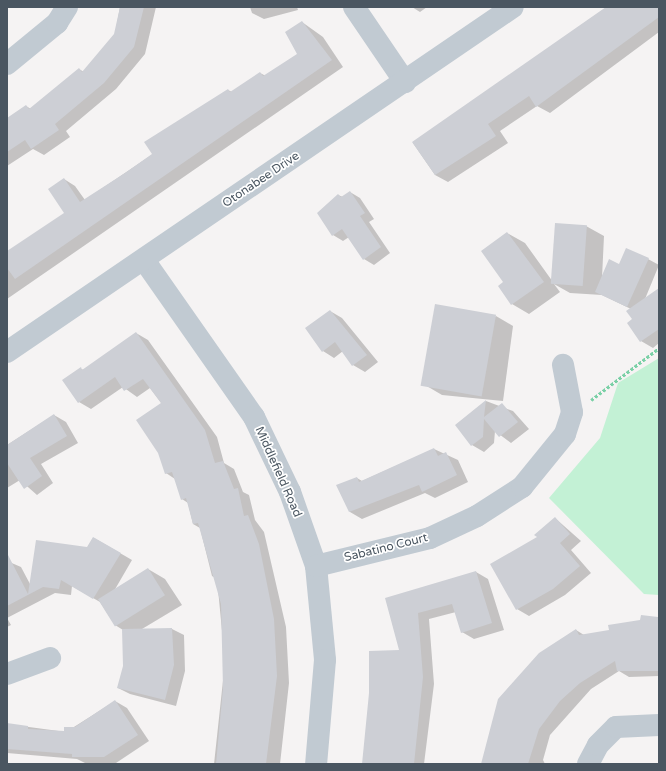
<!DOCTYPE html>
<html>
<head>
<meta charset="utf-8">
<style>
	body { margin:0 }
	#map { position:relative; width:666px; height:771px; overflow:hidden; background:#f5f3f3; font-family:"Varela Round",sans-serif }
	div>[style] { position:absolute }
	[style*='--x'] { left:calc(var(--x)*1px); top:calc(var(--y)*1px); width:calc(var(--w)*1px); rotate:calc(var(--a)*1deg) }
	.green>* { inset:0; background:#c3f1d5 }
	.shadow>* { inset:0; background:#0003 }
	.building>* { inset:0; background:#cdcfd5; transform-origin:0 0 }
	.path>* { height:2.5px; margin-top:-1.25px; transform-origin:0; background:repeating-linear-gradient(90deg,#7ad0a6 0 3px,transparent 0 5px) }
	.minor>* { height:22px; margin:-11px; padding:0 11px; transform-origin:11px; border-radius:11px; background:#c1cad2 }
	span { translate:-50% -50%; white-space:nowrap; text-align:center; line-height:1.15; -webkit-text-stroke:3.5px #fff; paint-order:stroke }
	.street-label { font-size:12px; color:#4a5661 }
	.frame { position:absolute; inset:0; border:8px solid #4a5661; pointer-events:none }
</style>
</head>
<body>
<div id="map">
	<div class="green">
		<div style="clip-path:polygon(659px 358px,659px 595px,644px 594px,549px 498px,600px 438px,618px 383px)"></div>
	</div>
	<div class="shadow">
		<div style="clip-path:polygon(120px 7px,156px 7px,145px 54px,116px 89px,66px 131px,70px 137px,44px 155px,33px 149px,7px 166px,7px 119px,26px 106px,31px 109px,79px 69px,84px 72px,115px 34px)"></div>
		<div style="clip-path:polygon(250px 7px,297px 7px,298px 10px,264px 19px,252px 13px)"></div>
		<div style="clip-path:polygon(412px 7px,427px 7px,420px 12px)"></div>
		<div style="clip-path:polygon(607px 7px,659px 7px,659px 32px,550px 113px,537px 106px,500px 131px,508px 143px,448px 182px,435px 175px,413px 143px)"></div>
		<div style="clip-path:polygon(302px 22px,323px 37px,343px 67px,7px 299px,7px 252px,66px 214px,64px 179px,75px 186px,85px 200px,153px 154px,228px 90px,232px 92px,260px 73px,266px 76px,298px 54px)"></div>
		<div style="clip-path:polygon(350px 192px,360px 198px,374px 219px,369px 222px,390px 253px,374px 265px,364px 259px,349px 237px,343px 241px,333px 235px,338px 195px,343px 197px)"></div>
		<div style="clip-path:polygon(586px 226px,604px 236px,602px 278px,619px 265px,648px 259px,659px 265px,645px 299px,659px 289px,659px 343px,653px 348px,641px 341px,631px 309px,602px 295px,570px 293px,554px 284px,560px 292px,529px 314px,512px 304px,504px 282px,507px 233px,525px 243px,553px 282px)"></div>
		<div style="clip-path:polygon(330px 311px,342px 318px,378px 362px,365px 372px,353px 365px,343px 351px,334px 358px,323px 351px)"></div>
		<div style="clip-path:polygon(496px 316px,513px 326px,503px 401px,442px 395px,425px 385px)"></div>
		<div style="clip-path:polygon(136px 333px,148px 340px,217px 437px,224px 463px,234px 469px,243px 492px,249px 495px,255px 520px,264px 532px,286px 627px,289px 683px,280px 764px,214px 764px,225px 662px,217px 579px,212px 576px,200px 528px,193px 524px,188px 503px,182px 499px,175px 479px,166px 473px,162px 404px,150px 388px,137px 397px,123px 387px,91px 409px,79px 402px,81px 369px,84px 370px)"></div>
		<div style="clip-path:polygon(486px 401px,513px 411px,529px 429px,511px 443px,495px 431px,494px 443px,484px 452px,472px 445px,456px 425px)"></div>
		<div style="clip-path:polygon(54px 415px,66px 422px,78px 443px,41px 464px,53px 483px,37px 495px,20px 480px,7px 488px,7px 445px)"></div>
		<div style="clip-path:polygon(434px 449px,458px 460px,468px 482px,435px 498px,425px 493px,362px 519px,350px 512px,338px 485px,357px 478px,362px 481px)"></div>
		<div style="clip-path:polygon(555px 518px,581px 541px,571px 550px,591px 573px,565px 595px,529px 616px,517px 609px,539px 537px)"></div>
		<div style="clip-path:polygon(94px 538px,132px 560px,114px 591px,148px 569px,165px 579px,182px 605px,142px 629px,172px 629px,184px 635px,185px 671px,176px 706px,130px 694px,118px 688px,124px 666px,123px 630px,115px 625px,100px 602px,72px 586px,71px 595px,55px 593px,7px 618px,11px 625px,7px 627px,7px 561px,21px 567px,30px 584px,88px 548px)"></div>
		<div style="clip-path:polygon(476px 572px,488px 579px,504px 630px,474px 639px,462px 632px,456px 612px,429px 619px,434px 684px,424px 764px,363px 764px,400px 651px,386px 599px)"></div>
		<div style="clip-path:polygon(642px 616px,659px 619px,659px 676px,629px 677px,619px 671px,591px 689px,550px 735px,543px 760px,545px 764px,482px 764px,576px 630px,584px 635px,610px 631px,641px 621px)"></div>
		<div style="clip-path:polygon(115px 701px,127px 708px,149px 741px,116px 763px,85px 763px,77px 759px,7px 753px,7px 724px,66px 732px)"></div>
	</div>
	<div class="building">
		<div style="clip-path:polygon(120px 7px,144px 7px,134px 47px,104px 83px,55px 124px,59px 130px,31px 149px,25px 140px,7px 152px,7px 118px,26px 105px,29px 109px,79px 68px,82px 72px,114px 34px)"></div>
		<div style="clip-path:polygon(606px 7px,659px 7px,659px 17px,536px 107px,529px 96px,488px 124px,496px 136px,435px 175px,412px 142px)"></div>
		<div style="clip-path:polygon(302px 21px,332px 60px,15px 279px,7px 268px,7px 251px,64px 213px,48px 189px,64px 178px,80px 202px,125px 173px,152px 154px,144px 142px,228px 89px,230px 92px,260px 72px,263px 76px,297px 54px,285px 32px)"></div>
		<div style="clip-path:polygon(350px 191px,365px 213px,360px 216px,381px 247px,363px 260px,342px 229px,332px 236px,317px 213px,338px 194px,341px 197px)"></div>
		<div style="left:555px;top:223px;width:32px;height:61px;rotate:4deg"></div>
		<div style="clip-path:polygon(507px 232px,544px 282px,511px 305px,498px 286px,503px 282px,481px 251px)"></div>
		<div style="clip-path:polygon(626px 248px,649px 258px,627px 307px,595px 292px,609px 259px,619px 264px)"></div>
		<div style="clip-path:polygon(659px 288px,659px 329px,640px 342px,627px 323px,632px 319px,626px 311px)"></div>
		<div style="left:435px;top:304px;width:62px;height:83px;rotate:10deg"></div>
		<div style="clip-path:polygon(330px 310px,367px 355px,352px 366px,335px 342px,322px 352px,305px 328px)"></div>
		<div style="clip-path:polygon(136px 332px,205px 430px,215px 463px,223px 461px,234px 489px,238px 488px,244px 516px,248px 515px,259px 544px,274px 619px,277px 676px,266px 764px,216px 764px,223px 688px,221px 604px,198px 523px,193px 524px,186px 498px,181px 500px,172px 472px,165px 474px,158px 453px,136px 420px,161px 403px,143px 379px,124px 391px,115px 377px,78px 403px,62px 380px,81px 367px,82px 370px)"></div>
		<div style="clip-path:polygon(486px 400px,484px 417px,502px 403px,518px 422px,499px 437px,484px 419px,483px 437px,471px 446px,455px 425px)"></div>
		<div style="clip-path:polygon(54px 414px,67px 436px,30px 458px,42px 476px,24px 489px,7px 463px,7px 445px)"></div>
		<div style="clip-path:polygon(434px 448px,438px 456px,446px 452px,457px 475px,422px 492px,419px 485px,349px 512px,336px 485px,357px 477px,359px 482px)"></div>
		<div style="clip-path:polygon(555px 517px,570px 534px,560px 543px,580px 566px,553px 589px,516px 610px,490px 564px,537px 537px,534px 535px)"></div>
		<div style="clip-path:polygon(93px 537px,121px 553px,93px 599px,61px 580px,59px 589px,43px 587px,7px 606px,7px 553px,28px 594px,36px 540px,87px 547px)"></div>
		<div style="left:148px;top:568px;width:32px;height:59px;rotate:58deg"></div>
		<div style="clip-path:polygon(476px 571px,492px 623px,461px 633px,452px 604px,418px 613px,423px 677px,414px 764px,362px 764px,369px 693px,369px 651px,399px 650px,385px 598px)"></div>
		<div style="clip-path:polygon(641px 615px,658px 617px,658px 671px,617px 671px,615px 661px,580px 683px,560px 701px,539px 729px,528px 764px,481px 764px,498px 699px,539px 653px,576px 629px,579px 635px,609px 630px,608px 625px,640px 620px)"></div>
		<div style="clip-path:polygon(172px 628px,174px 665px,165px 700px,117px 688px,123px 666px,122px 629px)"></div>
		<div style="clip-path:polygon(115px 700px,138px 735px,104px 757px,72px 757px,72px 754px,7px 749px,7px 723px,28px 726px,28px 729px,64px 731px,64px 727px,75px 727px)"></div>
	</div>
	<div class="path">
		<div style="--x:591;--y:400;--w:86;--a:-37.4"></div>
	</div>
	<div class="minor">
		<div style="--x:354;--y:7;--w:91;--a:55.8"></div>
		<div style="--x:7;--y:64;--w:65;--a:-39.4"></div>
		<div style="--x:57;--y:23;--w:19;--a:-58"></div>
		<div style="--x:144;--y:260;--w:192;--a:55"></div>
		<div style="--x:254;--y:417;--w:83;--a:64.4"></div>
		<div style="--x:290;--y:492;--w:78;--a:70.6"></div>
		<div style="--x:316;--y:566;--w:94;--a:84.5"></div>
		<div style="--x:325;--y:660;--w:104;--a:94.9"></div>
		<div style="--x:7;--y:352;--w:612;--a:-34.29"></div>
		<div style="--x:316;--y:566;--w:117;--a:-13.8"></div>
		<div style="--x:430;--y:538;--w:52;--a:-25.1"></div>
		<div style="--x:477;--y:516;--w:54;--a:-32.8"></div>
		<div style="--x:522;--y:487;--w:68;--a:-50.9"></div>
		<div style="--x:565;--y:434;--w:23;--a:-72"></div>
		<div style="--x:572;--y:412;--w:48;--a:-100.8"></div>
		<div style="--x:7;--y:674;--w:46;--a:-20.4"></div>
		<div style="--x:588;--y:764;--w:21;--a:-62"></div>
		<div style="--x:598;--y:745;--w:25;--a:-45"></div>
		<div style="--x:616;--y:727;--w:43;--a:-2.7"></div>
	</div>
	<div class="street-label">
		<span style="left:261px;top:180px;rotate:-34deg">Otonabee Drive</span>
		<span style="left:278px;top:472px;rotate:66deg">Middlefield Road</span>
		<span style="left:386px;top:548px;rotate:-14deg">Sabatino Court</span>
	</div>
	<div class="frame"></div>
</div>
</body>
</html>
